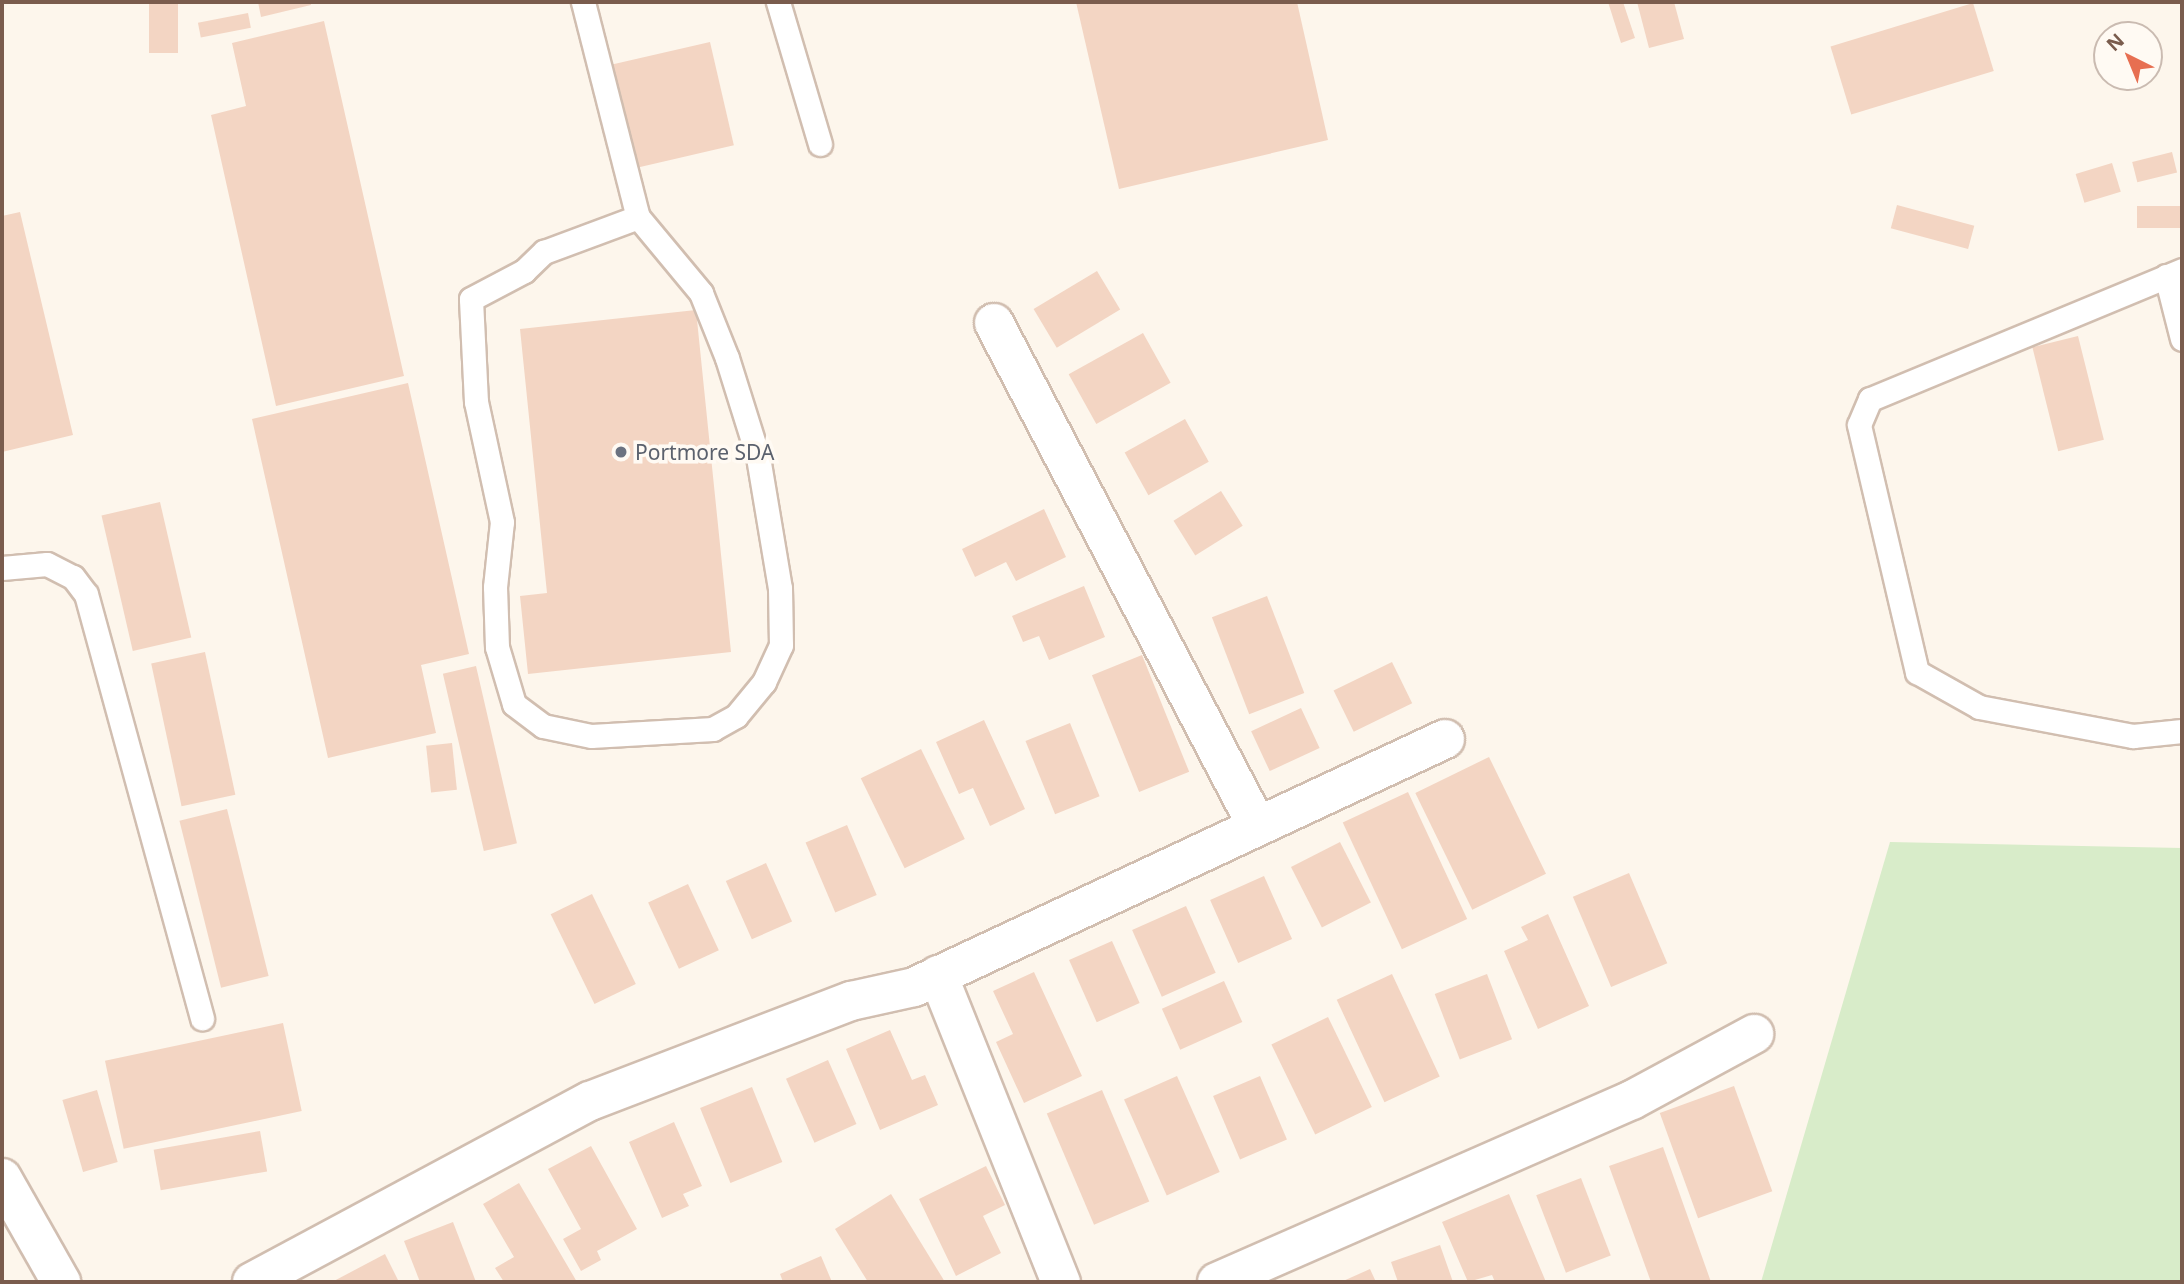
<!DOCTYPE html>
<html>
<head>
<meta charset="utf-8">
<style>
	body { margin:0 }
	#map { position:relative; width:2184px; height:1284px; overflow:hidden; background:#fdf6ec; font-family:"Noto Sans",sans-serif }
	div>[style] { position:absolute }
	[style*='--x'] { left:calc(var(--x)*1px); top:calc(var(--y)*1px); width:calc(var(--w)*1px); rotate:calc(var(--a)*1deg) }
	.green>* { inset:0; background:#d8ecc9 }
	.building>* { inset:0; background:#f3d5c3; transform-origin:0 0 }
	.roads { filter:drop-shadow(2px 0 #d1beb0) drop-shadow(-2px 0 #d1beb0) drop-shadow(0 2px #d1beb0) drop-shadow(0 -2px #d1beb0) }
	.lane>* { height:23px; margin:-11.5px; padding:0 11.5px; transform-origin:11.5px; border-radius:11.5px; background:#fff }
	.street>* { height:38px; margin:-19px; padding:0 19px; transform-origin:19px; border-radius:19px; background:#fff }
	.dots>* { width:19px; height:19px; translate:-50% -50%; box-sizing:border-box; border:4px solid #fffaf3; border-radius:50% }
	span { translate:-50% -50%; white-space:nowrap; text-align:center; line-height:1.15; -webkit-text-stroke:7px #fffaf3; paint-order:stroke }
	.worship-label { font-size:21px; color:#5b616d }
	.left { translate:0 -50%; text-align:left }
	.frame { position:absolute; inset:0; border:4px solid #7a5c4d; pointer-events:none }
	.north { position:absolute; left:2093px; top:21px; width:70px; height:70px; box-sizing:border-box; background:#fffaf3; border:2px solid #cabbb1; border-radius:50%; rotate:317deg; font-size:19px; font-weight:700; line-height:28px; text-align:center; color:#7a5c4d }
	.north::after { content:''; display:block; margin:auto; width:24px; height:32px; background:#e76f51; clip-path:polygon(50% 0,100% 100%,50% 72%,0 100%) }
</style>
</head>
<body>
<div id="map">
	<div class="green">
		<div style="clip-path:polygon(1890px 842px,2182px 848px,2182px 1282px,1761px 1282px)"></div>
	</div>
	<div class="building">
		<div style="left:149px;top:2px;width:29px;height:51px"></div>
		<div style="clip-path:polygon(258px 2px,310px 2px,311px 5px,261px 17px)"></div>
		<div style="clip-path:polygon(1076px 2px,1297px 2px,1328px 140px,1119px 189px)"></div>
		<div style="clip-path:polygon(1608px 2px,1623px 2px,1635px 38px,1621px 43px)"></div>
		<div style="clip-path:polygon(1637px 2px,1674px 2px,1684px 39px,1649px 48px)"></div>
		<div style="left:1973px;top:3px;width:71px;height:149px;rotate:73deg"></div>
		<div style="left:248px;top:13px;width:15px;height:51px;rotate:79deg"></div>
		<div style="clip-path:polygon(324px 21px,404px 376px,276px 406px,211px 115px,246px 106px,232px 43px)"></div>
		<div style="left:710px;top:42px;width:106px;height:105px;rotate:77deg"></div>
		<div style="left:2172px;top:152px;width:21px;height:41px;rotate:76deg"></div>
		<div style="left:2112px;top:163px;width:30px;height:38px;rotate:73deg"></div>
		<div style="left:1897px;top:205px;width:80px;height:24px;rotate:15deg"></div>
		<div style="left:2182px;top:206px;width:22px;height:45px;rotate:90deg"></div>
		<div style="clip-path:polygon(20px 212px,73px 435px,2px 452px,2px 216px)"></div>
		<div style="left:1097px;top:271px;width:45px;height:74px;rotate:59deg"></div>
		<div style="clip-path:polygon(696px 310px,731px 652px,528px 674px,520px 596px,547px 593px,520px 329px)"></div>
		<div style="left:1143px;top:333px;width:57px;height:85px;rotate:61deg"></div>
		<div style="left:2078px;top:336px;width:107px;height:47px;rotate:76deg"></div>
		<div style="clip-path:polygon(408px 383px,469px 654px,421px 665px,436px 733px,328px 758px,252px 419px)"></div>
		<div style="left:1185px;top:419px;width:49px;height:69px;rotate:61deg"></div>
		<div style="left:1221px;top:491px;width:41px;height:56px;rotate:58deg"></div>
		<div style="left:160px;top:502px;width:139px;height:60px;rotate:77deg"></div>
		<div style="clip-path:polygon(1044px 509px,1066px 557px,1016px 581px,1006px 562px,975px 577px,962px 549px)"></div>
		<div style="clip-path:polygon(1084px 586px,1105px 637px,1049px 660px,1039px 636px,1023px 642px,1012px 616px)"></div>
		<div style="left:1267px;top:596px;width:104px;height:59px;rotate:69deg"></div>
		<div style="left:205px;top:652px;width:146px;height:55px;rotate:78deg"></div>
		<div style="left:1142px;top:655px;width:126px;height:54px;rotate:68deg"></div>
		<div style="left:1392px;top:662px;width:46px;height:65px;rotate:64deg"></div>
		<div style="left:476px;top:666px;width:182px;height:34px;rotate:77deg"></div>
		<div style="left:1301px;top:708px;width:44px;height:55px;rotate:65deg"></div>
		<div style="clip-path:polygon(984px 720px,1025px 809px,990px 826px,973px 788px,959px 794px,936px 742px)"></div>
		<div style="left:1070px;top:723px;width:79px;height:48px;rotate:68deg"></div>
		<div style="left:452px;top:743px;width:47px;height:26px;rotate:84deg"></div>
		<div style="left:921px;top:749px;width:100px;height:67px;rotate:64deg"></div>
		<div style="left:1489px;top:757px;width:130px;height:82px;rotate:64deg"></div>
		<div style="left:1408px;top:792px;width:140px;height:72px;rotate:65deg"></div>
		<div style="left:227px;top:809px;width:172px;height:49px;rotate:76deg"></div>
		<div style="left:847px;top:825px;width:76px;height:45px;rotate:67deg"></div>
		<div style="left:1340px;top:842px;width:68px;height:55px;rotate:63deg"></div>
		<div style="left:766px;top:863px;width:64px;height:44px;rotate:66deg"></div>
		<div style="left:1629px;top:873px;width:98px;height:61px;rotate:67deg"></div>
		<div style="left:1264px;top:876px;width:69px;height:59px;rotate:66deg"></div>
		<div style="left:688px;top:884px;width:73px;height:44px;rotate:65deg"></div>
		<div style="left:592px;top:894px;width:100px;height:46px;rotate:64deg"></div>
		<div style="left:1186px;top:906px;width:73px;height:59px;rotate:66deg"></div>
		<div style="clip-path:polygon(1548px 914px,1589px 1006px,1538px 1029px,1504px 951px,1528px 940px,1521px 927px)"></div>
		<div style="left:1112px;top:941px;width:68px;height:47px;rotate:66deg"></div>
		<div style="clip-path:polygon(1034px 972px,1082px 1076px,1024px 1103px,996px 1042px,1013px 1034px,993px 991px)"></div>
		<div style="left:1392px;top:974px;width:113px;height:61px;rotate:65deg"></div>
		<div style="left:1487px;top:974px;width:70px;height:56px;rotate:69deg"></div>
		<div style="left:1224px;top:981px;width:45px;height:68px;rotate:66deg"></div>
		<div style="left:1328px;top:1017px;width:100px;height:63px;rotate:64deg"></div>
		<div style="left:283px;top:1023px;width:90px;height:182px;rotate:78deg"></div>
		<div style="clip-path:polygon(890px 1030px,912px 1080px,925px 1075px,938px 1105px,880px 1130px,846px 1049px)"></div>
		<div style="left:828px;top:1060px;width:70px;height:46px;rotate:66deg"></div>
		<div style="left:1177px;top:1076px;width:105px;height:58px;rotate:66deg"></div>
		<div style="left:1260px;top:1076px;width:69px;height:51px;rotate:67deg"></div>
		<div style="left:1734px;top:1086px;width:112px;height:79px;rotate:70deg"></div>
		<div style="left:752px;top:1087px;width:81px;height:56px;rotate:68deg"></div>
		<div style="left:97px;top:1090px;width:75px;height:36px;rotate:74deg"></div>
		<div style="left:1102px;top:1090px;width:121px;height:60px;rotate:67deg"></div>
		<div style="clip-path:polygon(674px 1122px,702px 1186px,683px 1194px,689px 1206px,662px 1218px,629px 1142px)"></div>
		<div style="left:260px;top:1131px;width:41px;height:108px;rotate:80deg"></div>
		<div style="clip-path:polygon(591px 1146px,637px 1229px,597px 1251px,601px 1260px,581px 1271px,563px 1239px,581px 1229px,548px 1169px)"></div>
		<div style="clip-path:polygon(1663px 1147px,1711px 1282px,1651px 1282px,1609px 1166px)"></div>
		<div style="clip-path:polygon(986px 1166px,1005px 1205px,983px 1216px,1001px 1253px,956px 1276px,919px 1199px)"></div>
		<div style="left:1581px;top:1178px;width:83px;height:48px;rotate:69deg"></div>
		<div style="clip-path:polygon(519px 1183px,577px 1282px,504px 1282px,495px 1268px,514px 1257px,483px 1204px)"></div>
		<div style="clip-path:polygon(891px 1194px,945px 1282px,868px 1282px,835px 1229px)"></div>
		<div style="clip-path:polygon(1509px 1194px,1546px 1282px,1495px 1282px,1492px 1275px,1468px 1282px,1442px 1222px)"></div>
		<div style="clip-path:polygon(453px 1222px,476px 1282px,420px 1282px,404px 1241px)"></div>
		<div style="clip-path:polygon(1440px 1245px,1453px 1282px,1398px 1282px,1391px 1262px)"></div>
		<div style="clip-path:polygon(385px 1254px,399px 1282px,332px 1282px)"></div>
		<div style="clip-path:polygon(821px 1256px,832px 1282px,783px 1282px,780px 1274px)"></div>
		<div style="clip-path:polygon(1370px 1269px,1376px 1282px,1341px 1282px)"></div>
	</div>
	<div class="roads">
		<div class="lane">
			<div style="--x:583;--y:2;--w:222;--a:75.7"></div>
			<div style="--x:638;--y:217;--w:99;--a:50.3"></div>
			<div style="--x:701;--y:293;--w:70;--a:68.2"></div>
			<div style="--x:727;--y:358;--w:104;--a:72.6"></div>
			<div style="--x:758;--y:457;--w:133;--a:80.5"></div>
			<div style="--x:780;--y:588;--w:57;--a:89"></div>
			<div style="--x:781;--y:645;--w:41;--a:114.7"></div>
			<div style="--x:764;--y:682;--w:44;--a:129.5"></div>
			<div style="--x:736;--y:716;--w:26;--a:151"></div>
			<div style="--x:713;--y:729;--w:122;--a:176.7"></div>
			<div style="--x:591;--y:736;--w:49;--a:-168.2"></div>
			<div style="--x:543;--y:726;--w:36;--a:-143"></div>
			<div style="--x:514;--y:704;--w:59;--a:-106.6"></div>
			<div style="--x:497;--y:647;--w:60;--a:-91.9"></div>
			<div style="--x:495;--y:587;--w:65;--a:-83.9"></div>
			<div style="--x:502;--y:522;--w:123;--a:-102.2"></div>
			<div style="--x:476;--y:402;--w:103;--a:-92.8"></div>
			<div style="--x:471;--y:299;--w:60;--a:-27.8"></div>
			<div style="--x:524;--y:271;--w:28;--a:-44"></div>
			<div style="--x:544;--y:252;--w:100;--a:-20.4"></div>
			<div style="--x:778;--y:2;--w:148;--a:73.5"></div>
			<div style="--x:2182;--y:270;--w:338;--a:157.5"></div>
			<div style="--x:1870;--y:399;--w:28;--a:113"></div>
			<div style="--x:1859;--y:425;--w:254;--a:76.8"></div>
			<div style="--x:1917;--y:672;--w:71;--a:29.4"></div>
			<div style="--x:1979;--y:707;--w:157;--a:10.7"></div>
			<div style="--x:2133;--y:736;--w:49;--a:-5.8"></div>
			<div style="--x:2166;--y:276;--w:65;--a:75.7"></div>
			<div style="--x:2;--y:568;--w:45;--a:-5.1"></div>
			<div style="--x:47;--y:564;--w:29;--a:27"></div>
			<div style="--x:73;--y:577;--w:21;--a:53"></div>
			<div style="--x:86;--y:594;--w:440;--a:74.7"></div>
		</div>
		<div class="street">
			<div style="--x:994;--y:323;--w:565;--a:62.39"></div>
			<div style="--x:938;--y:975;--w:331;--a:68.2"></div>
			<div style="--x:2;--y:1178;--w:120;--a:60.4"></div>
			<div style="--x:252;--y:1282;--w:383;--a:-28.2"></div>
			<div style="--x:590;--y:1101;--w:280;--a:-21"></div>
			<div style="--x:851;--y:1001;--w:65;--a:-12.5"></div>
			<div style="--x:914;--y:987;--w:586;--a:-25.03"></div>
			<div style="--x:1217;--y:1282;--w:453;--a:-23.7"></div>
			<div style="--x:1632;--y:1100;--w:139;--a:-28.4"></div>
		</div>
	</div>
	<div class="dots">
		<div style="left:621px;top:452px;background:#6b7280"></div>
	</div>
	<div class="worship-label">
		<span class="left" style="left:635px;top:452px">Portmore SDA</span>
	</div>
	<div class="frame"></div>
	<div class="north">N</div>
</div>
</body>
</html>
